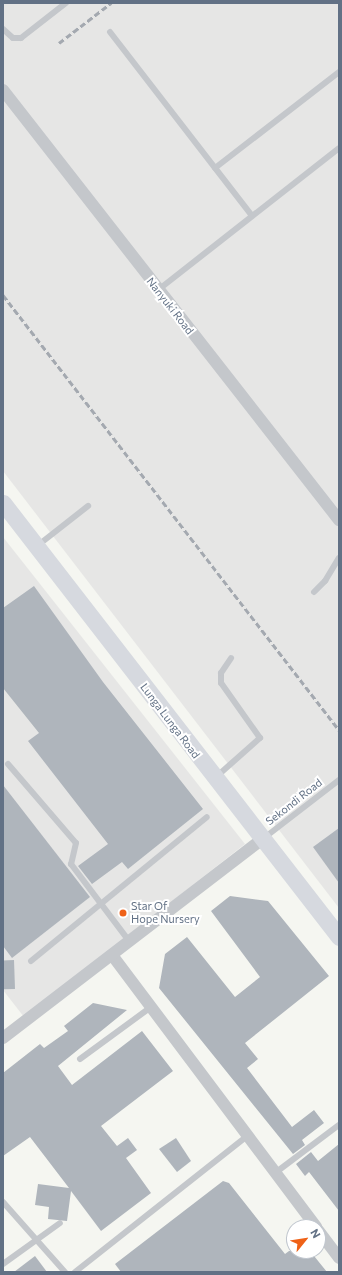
<!DOCTYPE html>
<html>
<head>
<meta charset="utf-8">
<style>
	body { margin:0 }
	#map { position:relative; width:342px; height:1275px; overflow:hidden; background:#f5f6f1; font-family:Commissioner,sans-serif }
	div>[style] { position:absolute }
	[style*='--x'] { left:calc(var(--x)*1px); top:calc(var(--y)*1px); width:calc(var(--w)*1px); rotate:calc(var(--a)*1deg) }
	.built>* { inset:0; background:#e6e6e5 }
	.building>* { inset:0; background:#afb5bc; transform-origin:0 0 }
	.service>* { height:6px; margin:-3px; padding:0 3px; transform-origin:3px; border-radius:3px; background:#c4c7cb }
	.minor>* { height:12px; margin:-6px; padding:0 6px; transform-origin:6px; border-radius:6px; background:#c4c7cb }
	.secondary>* { height:17px; margin:-8.5px; padding:0 8.5px; transform-origin:8.5px; border-radius:8.5px; background:#d6d9df }
	.rail>* { height:3px; margin-top:-1.5px; transform-origin:0; background:repeating-linear-gradient(90deg,#a4a9b0 0 6px,transparent 0 9px) }
	.dots>* { width:11px; height:11px; translate:-50% -50%; box-sizing:border-box; border:2px solid #fff; border-radius:50% }
	span { translate:-50% -50%; white-space:nowrap; text-align:center; line-height:1.15; -webkit-text-stroke:4px #fff; paint-order:stroke }
	.street-label { font-size:11px; color:#627185 }
	.poi-label { font-size:11px; color:#627185 }
	.left { translate:0 -50%; text-align:left }
	.frame { position:absolute; inset:0; border:4px solid #627185; pointer-events:none }
	.north { position:absolute; left:286px; top:1219px; width:40px; height:40px; box-sizing:border-box; background:#fff; border:1px solid #c0c6ce; border-radius:50%; rotate:60deg; font-size:11px; font-weight:700; line-height:16px; text-align:center; color:#627185 }
	.north::after { content:''; display:block; margin:auto; width:14px; height:18px; background:#ef6218; clip-path:polygon(50% 0,100% 100%,50% 72%,0 100%) }
</style>
</head>
<body>
<div id="map">
	<div class="built">
		<div style="clip-path:polygon(3px 3px,339px 3px,339px 908px,3px 471px)"></div>
		<div style="clip-path:polygon(3px 537px,245px 844px,24px 1017px,3px 990px)"></div>
	</div>
	<div class="building">
		<div style="clip-path:polygon(34px 586px,103px 682px,203px 809px,128px 869px,122px 862px,92px 884px,78px 866px,108px 844px,28px 741px,39px 733px,3px 688px,3px 608px)"></div>
		<div style="clip-path:polygon(3px 785px,90px 897px,12px 958px,3px 946px)"></div>
		<div style="clip-path:polygon(339px 828px,339px 883px,313px 847px)"></div>
		<div style="clip-path:polygon(230px 896px,268px 901px,329px 976px,245px 1043px,258px 1059px,247px 1068px,292px 1127px,314px 1110px,324px 1123px,302px 1140px,305px 1145px,293px 1154px,159px 988px,165px 954px,187px 937px,235px 997px,260px 977px,211px 911px)"></div>
		<div style="left:14px;top:960px;width:29px;height:11px;rotate:88deg"></div>
		<div style="clip-path:polygon(93px 1003px,127px 1010px,58px 1066px,72px 1085px,142px 1031px,173px 1071px,101px 1126px,117px 1146px,128px 1138px,137px 1150px,126px 1158px,151px 1193px,101px 1231px,71px 1191px,67px 1221px,48px 1219px,49px 1207px,35px 1205px,38px 1184px,69px 1188px,30px 1137px,3px 1156px,3px 1073px,40px 1044px,44px 1048px,68px 1031px,64px 1026px)"></div>
		<div style="clip-path:polygon(176px 1138px,191px 1161px,177px 1172px,159px 1149px)"></div>
		<div style="clip-path:polygon(339px 1144px,339px 1211px,309px 1172px,305px 1176px,296px 1164px,311px 1152px,318px 1161px)"></div>
		<div style="clip-path:polygon(223px 1181px,229px 1183px,285px 1254px,289px 1251px,310px 1251px,327px 1272px,121px 1272px,115px 1264px)"></div>
		<div style="clip-path:polygon(35px 1256px,47px 1272px,14px 1272px)"></div>
	</div>
	<div class="service">
		<div style="--x:3;--y:29;--w:13;--a:42"></div>
		<div style="--x:13;--y:38;--w:8;--a:0"></div>
		<div style="--x:21;--y:38;--w:57;--a:-37.9"></div>
		<div style="--x:110;--y:32;--w:232;--a:52.3"></div>
		<div style="--x:215;--y:168;--w:157;--a:-37.7"></div>
		<div style="--x:158;--y:290;--w:230;--a:-38.1"></div>
		<div style="--x:37;--y:546;--w:65;--a:-38.1"></div>
		<div style="--x:314;--y:592;--w:16;--a:-45"></div>
		<div style="--x:325;--y:581;--w:27;--a:-59"></div>
		<div style="--x:8;--y:764;--w:104;--a:49.3"></div>
		<div style="--x:76;--y:843;--w:22;--a:103"></div>
		<div style="--x:71;--y:864;--w:96;--a:53"></div>
		<div style="--x:216;--y:777;--w:59;--a:-41.6"></div>
		<div style="--x:260;--y:738;--w:67;--a:-125.3"></div>
		<div style="--x:221;--y:683;--w:10;--a:-90"></div>
		<div style="--x:221;--y:673;--w:18;--a:-56"></div>
		<div style="--x:264;--y:838;--w:95;--a:-37.7"></div>
		<div style="--x:31;--y:961;--w:227;--a:-39.3"></div>
		<div style="--x:80;--y:1059;--w:88;--a:-36.2"></div>
		<div style="--x:275;--y:1173;--w:80;--a:-36.9"></div>
		<div style="--x:3;--y:1202;--w:94;--a:48.5"></div>
		<div style="--x:3;--y:1264;--w:70;--a:-35.7"></div>
		<div style="--x:75;--y:1272;--w:218;--a:-38.3"></div>
	</div>
	<div class="minor">
		<div style="--x:3;--y:90;--w:546;--a:52"></div>
		<div style="--x:112;--y:955;--w:340;--a:53.1"></div>
		<div style="--x:3;--y:1038;--w:325;--a:-37.5"></div>
		<div style="--x:318;--y:1230;--w:35;--a:53"></div>
	</div>
	<div class="secondary">
		<div style="--x:3;--y:503;--w:549;--a:52.25"></div>
	</div>
	<div class="rail">
		<div style="--x:59;--y:43;--w:66;--a:-37.6"></div>
		<div style="--x:3;--y:295;--w:550;--a:52.32"></div>
	</div>
	<div class="dots">
		<div style="left:123px;top:913px;background:#ef6218"></div>
	</div>
	<div class="street-label">
		<span style="left:170px;top:306px;rotate:52deg">Nanyuki Road</span>
		<span style="left:170px;top:721px;rotate:53deg">Lunga Lunga Road</span>
		<span style="left:294px;top:802px;rotate:-38deg">Sekondi Road</span>
	</div>
	<div class="poi-label">
		<span class="left" style="left:131px;top:913px">Star Of<br>Hope Nursery</span>
	</div>
	<div class="frame"></div>
	<div class="north">N</div>
</div>
</body>
</html>
